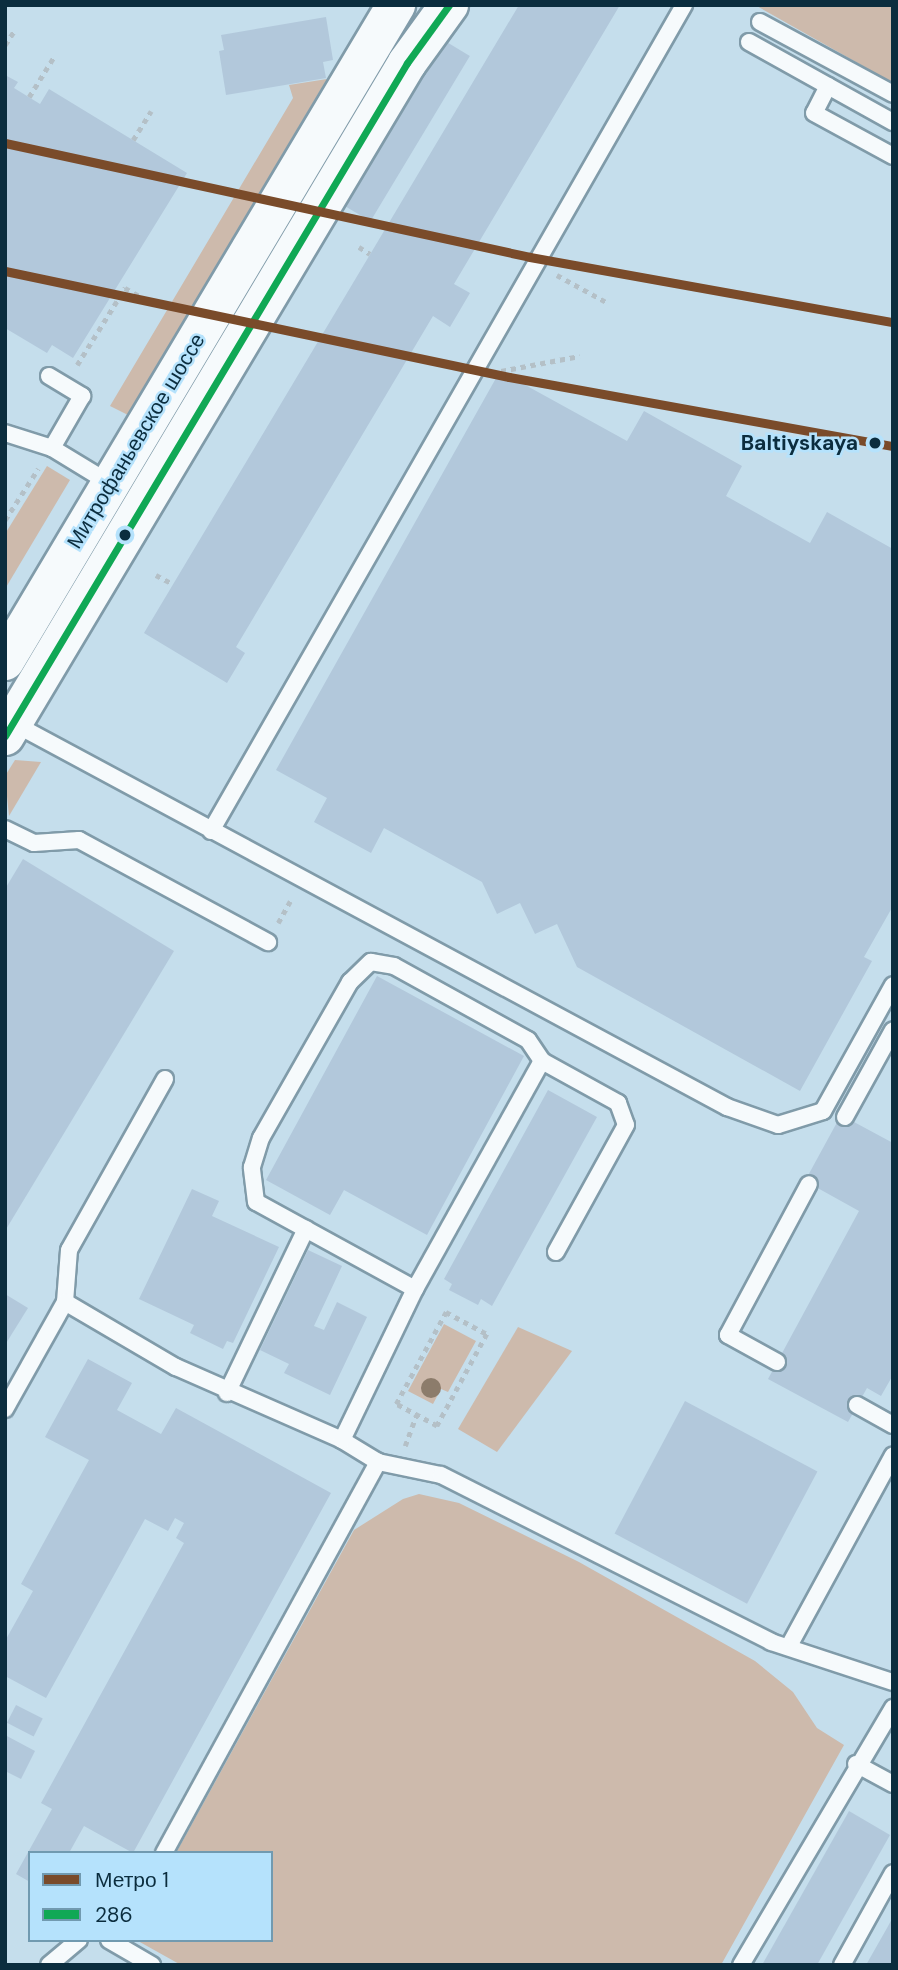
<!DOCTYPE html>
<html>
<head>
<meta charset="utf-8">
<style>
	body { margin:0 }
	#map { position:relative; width:898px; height:1970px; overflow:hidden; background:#c5deec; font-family:"DM Sans",sans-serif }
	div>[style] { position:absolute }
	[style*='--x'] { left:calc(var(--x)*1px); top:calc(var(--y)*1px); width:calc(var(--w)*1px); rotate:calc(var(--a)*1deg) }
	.green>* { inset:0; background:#cdbaac }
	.building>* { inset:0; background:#b2c8db; transform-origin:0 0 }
	.path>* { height:4.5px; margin-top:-2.25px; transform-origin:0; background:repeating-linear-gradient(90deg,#b4c0c7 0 5px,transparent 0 10px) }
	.roads { filter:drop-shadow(2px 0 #809ba9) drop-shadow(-2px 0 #809ba9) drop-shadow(0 2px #809ba9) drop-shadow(0 -2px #809ba9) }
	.lane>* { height:16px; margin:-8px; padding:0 8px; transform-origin:8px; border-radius:8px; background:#f6fafc }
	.primary>* { height:38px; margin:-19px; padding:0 19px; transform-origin:19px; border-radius:19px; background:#f6fafc }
	.bus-1>* { height:7px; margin:-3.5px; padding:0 3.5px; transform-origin:3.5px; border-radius:3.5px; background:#10a855 }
	.metro-1>* { height:9px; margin:-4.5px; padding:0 4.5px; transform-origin:4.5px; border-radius:4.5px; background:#7a4b2a }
	.trees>* { width:20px; height:20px; margin:-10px; border-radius:50%; background:#8c7c6b }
	.dots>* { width:19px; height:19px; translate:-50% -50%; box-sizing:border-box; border:4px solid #b5e2fc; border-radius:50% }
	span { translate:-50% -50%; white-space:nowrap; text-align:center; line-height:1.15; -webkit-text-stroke:5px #b5e2fc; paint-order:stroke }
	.street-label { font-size:21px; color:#0b2d3e }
	.stop-label { font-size:21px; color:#0b2d3e; font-weight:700 }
	.right { translate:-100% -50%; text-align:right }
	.frame { position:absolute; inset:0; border:7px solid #0b2d3e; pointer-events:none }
	.legend { position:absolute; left:28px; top:1851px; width:245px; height:91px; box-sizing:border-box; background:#b5e2fc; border:2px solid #719ab0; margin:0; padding:9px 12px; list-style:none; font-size:21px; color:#0b2d3e }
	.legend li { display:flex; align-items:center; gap:14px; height:35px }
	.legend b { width:35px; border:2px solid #719ab0 }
</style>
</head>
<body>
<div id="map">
	<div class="green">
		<div style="clip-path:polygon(755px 5px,893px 5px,893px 83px)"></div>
		<div style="clip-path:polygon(327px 79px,128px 415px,110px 406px,293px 98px,289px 85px)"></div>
		<div style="clip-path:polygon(47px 466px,70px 480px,5px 589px,5px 534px)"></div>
		<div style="clip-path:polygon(15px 760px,41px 762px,9px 816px,5px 776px)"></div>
		<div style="clip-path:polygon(444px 1324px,476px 1341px,448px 1392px,441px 1389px,433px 1404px,408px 1391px)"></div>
		<div style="clip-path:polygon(518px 1327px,572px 1351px,497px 1452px,458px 1429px)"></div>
		<div style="clip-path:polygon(419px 1494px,459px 1503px,579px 1562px,755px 1661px,793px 1692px,817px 1728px,844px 1745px,721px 1965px,181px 1965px,138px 1941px,271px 1940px,271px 1853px,176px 1853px,354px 1530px,403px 1499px)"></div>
	</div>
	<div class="building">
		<div style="clip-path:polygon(519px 5px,620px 5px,454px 284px,470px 293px,450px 327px,433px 316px,236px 647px,245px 653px,227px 683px,144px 633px)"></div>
		<div style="clip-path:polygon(326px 17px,333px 60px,323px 62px,326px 78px,226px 95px,219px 51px,224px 50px,221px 35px)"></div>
		<div style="left:445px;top:41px;width:29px;height:193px;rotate:31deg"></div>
		<div style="clip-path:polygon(5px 75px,18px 82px,14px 88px,40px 104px,49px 89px,187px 173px,73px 358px,52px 345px,47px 353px,5px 328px)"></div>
		<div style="clip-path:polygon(500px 371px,627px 441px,644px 411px,742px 466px,726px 496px,810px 543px,827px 512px,893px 549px,893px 906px,864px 957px,872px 961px,800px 1091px,577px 967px,557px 924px,535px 934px,520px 903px,497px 914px,482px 882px,384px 828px,371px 853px,314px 822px,327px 798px,276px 770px)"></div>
		<div style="clip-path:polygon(23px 859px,174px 951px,5px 1231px,5px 889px)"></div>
		<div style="clip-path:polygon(377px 976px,524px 1056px,427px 1235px,344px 1190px,330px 1215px,266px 1180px)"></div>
		<div style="clip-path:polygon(548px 1090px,597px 1117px,492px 1306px,481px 1299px,478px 1305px,449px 1290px,452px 1284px,444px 1279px)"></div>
		<div style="clip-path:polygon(841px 1115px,893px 1143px,893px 1375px,881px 1396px,867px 1388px,848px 1422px,768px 1379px,859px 1211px,805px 1181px)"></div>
		<div style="clip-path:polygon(192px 1189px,219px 1201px,212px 1216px,279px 1247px,233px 1343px,227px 1341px,223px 1349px,190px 1333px,194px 1325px,139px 1299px)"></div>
		<div style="clip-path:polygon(308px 1250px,342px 1266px,314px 1326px,324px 1330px,337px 1302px,367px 1317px,330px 1395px,284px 1373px,289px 1364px,260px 1350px)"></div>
		<div style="clip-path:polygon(5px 1294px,28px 1308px,5px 1345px)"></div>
		<div style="clip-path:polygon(88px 1359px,132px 1383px,117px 1410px,161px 1434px,176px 1408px,331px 1493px,133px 1853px,84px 1826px,69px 1853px,30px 1853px,30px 1882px,16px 1874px,52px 1809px,41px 1803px,184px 1543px,176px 1538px,184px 1523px,175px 1518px,168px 1531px,145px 1519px,46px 1698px,5px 1676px,5px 1641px,33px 1591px,21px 1584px,89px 1460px,45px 1437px)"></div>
		<div style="left:685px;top:1401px;width:150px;height:150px;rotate:28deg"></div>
		<div style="left:16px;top:1705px;width:30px;height:20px;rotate:27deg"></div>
		<div style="clip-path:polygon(5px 1735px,35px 1751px,21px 1779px,5px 1771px)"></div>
		<div style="clip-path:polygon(849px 1811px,890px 1835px,817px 1965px,762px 1965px)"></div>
		<div style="clip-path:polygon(893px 1917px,893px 1965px,866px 1965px,887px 1928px)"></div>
	</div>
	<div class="path">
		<div style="--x:5;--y:45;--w:17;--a:-57"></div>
		<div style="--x:29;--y:97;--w:49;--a:-58.2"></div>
		<div style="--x:133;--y:140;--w:34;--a:-58"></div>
		<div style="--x:359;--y:247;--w:13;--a:32"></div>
		<div style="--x:557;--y:275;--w:58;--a:28.8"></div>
		<div style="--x:77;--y:365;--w:91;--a:-58.1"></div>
		<div style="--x:125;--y:288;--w:21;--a:29"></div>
		<div style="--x:501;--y:371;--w:80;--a:-10.8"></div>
		<div style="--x:5;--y:520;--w:61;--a:-57.1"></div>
		<div style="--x:156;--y:575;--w:19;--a:28"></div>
		<div style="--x:278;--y:923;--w:25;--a:-61"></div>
		<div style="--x:446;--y:1312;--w:47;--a:28.2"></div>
		<div style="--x:487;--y:1334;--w:105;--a:118.5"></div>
		<div style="--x:437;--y:1426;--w:47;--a:-151.8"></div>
		<div style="--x:396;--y:1404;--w:105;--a:-61.5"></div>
		<div style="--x:405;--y:1446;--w:33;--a:-70"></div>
	</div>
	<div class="roads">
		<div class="lane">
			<div style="--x:760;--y:22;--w:151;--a:28.4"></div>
			<div style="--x:749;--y:42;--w:165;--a:29.1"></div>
			<div style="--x:828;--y:86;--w:30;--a:117"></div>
			<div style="--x:814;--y:113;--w:90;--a:28.6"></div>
			<div style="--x:49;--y:376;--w:39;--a:31"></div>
			<div style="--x:82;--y:396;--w:60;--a:120"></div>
			<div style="--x:5;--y:433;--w:49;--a:17.7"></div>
			<div style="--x:52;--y:448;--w:69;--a:31.4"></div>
			<div style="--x:13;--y:723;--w:811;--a:28.27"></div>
			<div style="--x:727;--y:1107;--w:54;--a:19.4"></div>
			<div style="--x:778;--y:1125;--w:47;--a:-17.3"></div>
			<div style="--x:823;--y:1111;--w:144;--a:-60.9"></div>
			<div style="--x:5;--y:829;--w:32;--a:26"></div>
			<div style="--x:34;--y:843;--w:45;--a:-3.8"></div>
			<div style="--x:79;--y:840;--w:215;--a:28.4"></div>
			<div style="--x:211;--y:831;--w:952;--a:-60.2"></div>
			<div style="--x:165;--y:1079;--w:196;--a:119.3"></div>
			<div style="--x:69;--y:1250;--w:52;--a:94.4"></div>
			<div style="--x:65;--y:1302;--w:129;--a:30.4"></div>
			<div style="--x:176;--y:1367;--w:181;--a:23.7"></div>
			<div style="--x:342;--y:1440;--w:42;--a:31.4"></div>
			<div style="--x:378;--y:1462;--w:64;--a:11.7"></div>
			<div style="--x:441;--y:1475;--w:370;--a:26.8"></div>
			<div style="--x:771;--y:1642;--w:128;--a:18.2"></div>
			<div style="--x:845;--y:1117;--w:99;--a:-61.1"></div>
			<div style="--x:415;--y:1289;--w:261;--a:-60.9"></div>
			<div style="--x:542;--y:1061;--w:87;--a:28.9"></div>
			<div style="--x:618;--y:1103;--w:23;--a:70"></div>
			<div style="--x:626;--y:1125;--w:145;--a:118.9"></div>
			<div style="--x:777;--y:1362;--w:56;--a:-151.1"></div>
			<div style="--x:728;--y:1335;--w:171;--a:-61.8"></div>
			<div style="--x:227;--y:1393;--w:182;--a:-64.3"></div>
			<div style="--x:857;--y:1405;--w:41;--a:29.1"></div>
			<div style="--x:5;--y:1409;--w:123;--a:-60.7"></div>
			<div style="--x:342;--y:1440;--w:168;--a:-64.2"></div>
			<div style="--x:415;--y:1289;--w:181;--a:-151.3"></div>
			<div style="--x:256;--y:1202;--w:35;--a:-97"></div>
			<div style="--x:252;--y:1167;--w:30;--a:-73"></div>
			<div style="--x:261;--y:1138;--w:180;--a:-60.3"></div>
			<div style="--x:350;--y:982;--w:29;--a:-44"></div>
			<div style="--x:371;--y:962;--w:23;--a:10"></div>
			<div style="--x:394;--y:966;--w:153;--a:28.9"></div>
			<div style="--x:528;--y:1040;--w:25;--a:56"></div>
			<div style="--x:789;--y:1646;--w:217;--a:-61.4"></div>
			<div style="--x:856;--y:1764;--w:42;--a:28.4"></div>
			<div style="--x:164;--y:1853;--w:446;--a:-61.3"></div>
			<div style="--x:109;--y:1940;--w:50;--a:30.2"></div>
			<div style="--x:49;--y:1965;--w:39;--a:-40"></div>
			<div style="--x:741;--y:1965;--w:299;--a:-59.4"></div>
			<div style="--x:842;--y:1965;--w:105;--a:-61"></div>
		</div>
		<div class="primary">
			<div style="--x:5;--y:661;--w:764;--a:-59.2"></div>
			<div style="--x:5;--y:736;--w:784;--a:-59.15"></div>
			<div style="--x:407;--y:63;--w:72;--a:-54.1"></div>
		</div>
	</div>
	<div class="bus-1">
		<div style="--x:5;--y:736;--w:784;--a:-59.15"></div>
		<div style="--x:407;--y:63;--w:72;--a:-54.1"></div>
	</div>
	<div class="metro-1">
		<div style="--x:5;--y:143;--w:537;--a:12.25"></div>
		<div style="--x:530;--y:257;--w:369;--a:10.2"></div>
		<div style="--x:5;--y:271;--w:515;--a:11.88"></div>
		<div style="--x:509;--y:377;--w:390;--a:10.2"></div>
	</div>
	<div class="trees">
		<div style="left:431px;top:1388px"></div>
	</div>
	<div class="dots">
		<div style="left:875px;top:443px;background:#0b2d3e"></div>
		<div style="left:125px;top:535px;background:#0b2d3e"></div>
	</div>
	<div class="street-label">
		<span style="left:136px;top:441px;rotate:-59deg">Митрофаньевское шоссе</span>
	</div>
	<div class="stop-label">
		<span class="right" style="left:858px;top:443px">Baltiyskaya</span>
	</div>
	<div class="frame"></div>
	<ul class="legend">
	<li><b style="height:9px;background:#7a4b2a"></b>Метро 1</li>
	<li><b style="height:9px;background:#10a855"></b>286</li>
	</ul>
</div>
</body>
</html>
